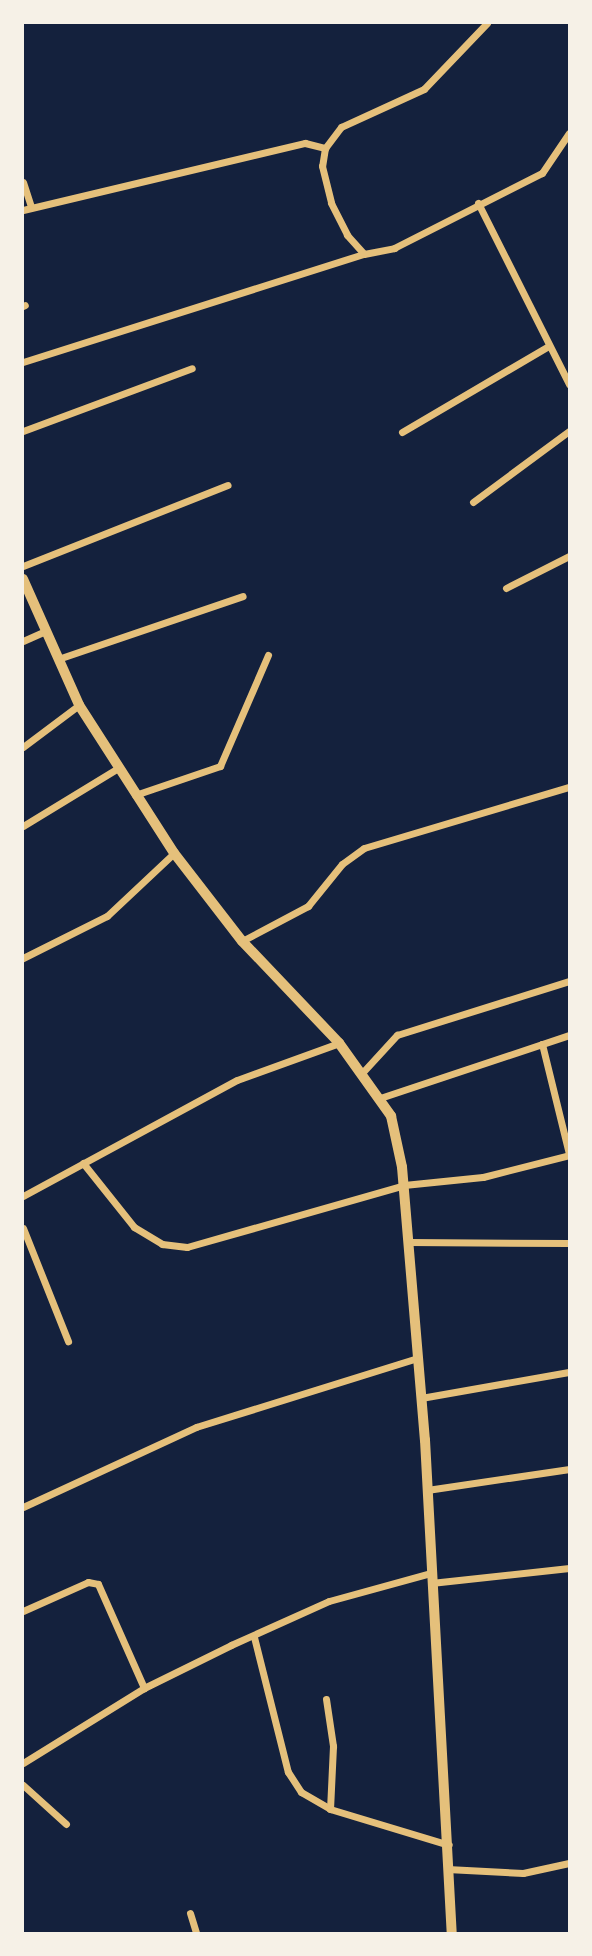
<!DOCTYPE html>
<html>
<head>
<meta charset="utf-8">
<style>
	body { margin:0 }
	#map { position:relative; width:592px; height:1956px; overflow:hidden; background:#14213d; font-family:"Sofia Sans Condensed",sans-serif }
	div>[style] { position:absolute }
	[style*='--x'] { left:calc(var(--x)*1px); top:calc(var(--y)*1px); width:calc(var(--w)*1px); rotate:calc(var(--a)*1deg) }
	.minor>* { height:7px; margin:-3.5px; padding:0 3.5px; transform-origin:3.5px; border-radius:3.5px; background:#e5c07b }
	.tertiary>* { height:10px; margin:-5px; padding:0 5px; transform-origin:5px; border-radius:5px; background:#e5c07b }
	span { translate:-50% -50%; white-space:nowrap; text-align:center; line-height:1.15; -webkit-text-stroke:6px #f6f1e7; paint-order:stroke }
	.frame { position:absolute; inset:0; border:24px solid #f6f1e7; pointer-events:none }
</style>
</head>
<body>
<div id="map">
	<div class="minor">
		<div style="--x:487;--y:23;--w:91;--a:133.7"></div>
		<div style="--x:424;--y:89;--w:91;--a:155.4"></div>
		<div style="--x:341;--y:127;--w:26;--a:127"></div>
		<div style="--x:325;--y:148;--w:18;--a:99"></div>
		<div style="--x:322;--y:166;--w:38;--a:76"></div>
		<div style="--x:331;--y:203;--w:36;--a:63"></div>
		<div style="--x:347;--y:235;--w:25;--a:48"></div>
		<div style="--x:364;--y:254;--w:31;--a:-11"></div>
		<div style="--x:394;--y:248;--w:166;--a:-26.9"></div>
		<div style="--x:542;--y:173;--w:48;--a:-56"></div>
		<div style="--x:23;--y:182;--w:26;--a:72"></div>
		<div style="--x:478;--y:203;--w:203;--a:63.3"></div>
		<div style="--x:23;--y:210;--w:290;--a:-13.4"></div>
		<div style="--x:305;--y:143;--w:21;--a:14"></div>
		<div style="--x:23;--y:306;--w:2;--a:-27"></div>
		<div style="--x:23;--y:362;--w:358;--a:-17.6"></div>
		<div style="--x:23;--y:431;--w:180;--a:-20.4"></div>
		<div style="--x:402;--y:432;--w:168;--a:-30.4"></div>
		<div style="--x:473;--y:502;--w:119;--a:-36.5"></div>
		<div style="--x:23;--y:566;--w:220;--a:-21.6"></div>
		<div style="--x:506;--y:588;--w:71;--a:-26.9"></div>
		<div style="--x:23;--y:641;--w:24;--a:-24"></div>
		<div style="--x:58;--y:659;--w:195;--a:-18.8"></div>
		<div style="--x:23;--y:747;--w:70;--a:-36.9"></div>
		<div style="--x:135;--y:795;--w:90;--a:-18.8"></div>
		<div style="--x:220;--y:766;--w:121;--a:-66.6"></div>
		<div style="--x:23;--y:826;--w:111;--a:-31.4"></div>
		<div style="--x:242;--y:941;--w:75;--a:-27.9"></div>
		<div style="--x:308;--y:906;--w:54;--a:-51"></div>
		<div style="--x:342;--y:864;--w:27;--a:-36"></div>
		<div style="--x:364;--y:848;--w:214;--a:-16.6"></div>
		<div style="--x:23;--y:958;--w:94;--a:-26.6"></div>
		<div style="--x:107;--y:916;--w:92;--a:-43.2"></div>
		<div style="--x:542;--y:1044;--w:113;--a:76.2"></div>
		<div style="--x:362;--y:1073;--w:52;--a:-47.4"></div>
		<div style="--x:397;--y:1035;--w:180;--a:-17.4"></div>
		<div style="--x:380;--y:1098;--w:199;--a:-18.4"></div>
		<div style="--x:83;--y:1163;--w:82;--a:51.4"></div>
		<div style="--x:134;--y:1227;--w:33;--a:31"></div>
		<div style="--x:162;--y:1244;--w:25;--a:7"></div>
		<div style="--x:187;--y:1247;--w:226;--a:-15.9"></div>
		<div style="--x:404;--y:1185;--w:79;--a:-5.8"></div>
		<div style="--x:483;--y:1177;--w:89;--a:-14.3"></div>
		<div style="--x:23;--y:1196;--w:243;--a:-28.5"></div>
		<div style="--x:237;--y:1080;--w:109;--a:-19.9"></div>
		<div style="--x:23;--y:1228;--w:122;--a:68.3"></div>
		<div style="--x:409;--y:1242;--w:160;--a:0.4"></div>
		<div style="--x:421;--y:1398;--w:150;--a:-10"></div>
		<div style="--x:427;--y:1490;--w:144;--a:-8.4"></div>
		<div style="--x:23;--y:1507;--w:191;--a:-24.8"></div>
		<div style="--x:196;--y:1427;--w:232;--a:-17.3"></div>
		<div style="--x:431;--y:1583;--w:139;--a:-6.2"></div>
		<div style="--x:23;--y:1611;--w:71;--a:-24"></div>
		<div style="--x:88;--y:1582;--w:10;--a:11"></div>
		<div style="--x:98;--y:1584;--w:114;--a:66.1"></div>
		<div style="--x:254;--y:1637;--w:139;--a:75.9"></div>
		<div style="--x:288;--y:1772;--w:24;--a:57"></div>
		<div style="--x:301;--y:1792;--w:34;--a:30"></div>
		<div style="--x:330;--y:1809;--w:124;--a:16.8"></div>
		<div style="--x:326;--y:1699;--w:48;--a:81.5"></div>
		<div style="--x:333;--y:1746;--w:63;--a:92.7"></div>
		<div style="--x:23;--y:1763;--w:142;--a:-31.8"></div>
		<div style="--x:144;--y:1688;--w:97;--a:-26.3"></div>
		<div style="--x:231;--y:1645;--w:107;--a:-24.2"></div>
		<div style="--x:329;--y:1601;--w:106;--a:-15.4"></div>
		<div style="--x:23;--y:1785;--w:58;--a:42.2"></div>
		<div style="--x:447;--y:1869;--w:76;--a:3"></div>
		<div style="--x:523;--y:1873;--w:47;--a:-12.3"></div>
		<div style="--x:190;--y:1913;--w:21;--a:73"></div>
	</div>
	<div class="tertiary">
		<div style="--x:23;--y:579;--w:138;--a:66"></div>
		<div style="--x:79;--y:705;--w:176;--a:57.3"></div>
		<div style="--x:174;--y:853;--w:111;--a:52.3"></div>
		<div style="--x:242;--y:941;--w:141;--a:46.4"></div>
		<div style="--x:339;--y:1043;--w:90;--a:54.5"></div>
		<div style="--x:391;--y:1116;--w:52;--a:77.8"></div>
		<div style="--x:402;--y:1167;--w:274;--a:85.2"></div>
		<div style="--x:425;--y:1440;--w:494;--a:86.9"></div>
	</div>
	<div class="frame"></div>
</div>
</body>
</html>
